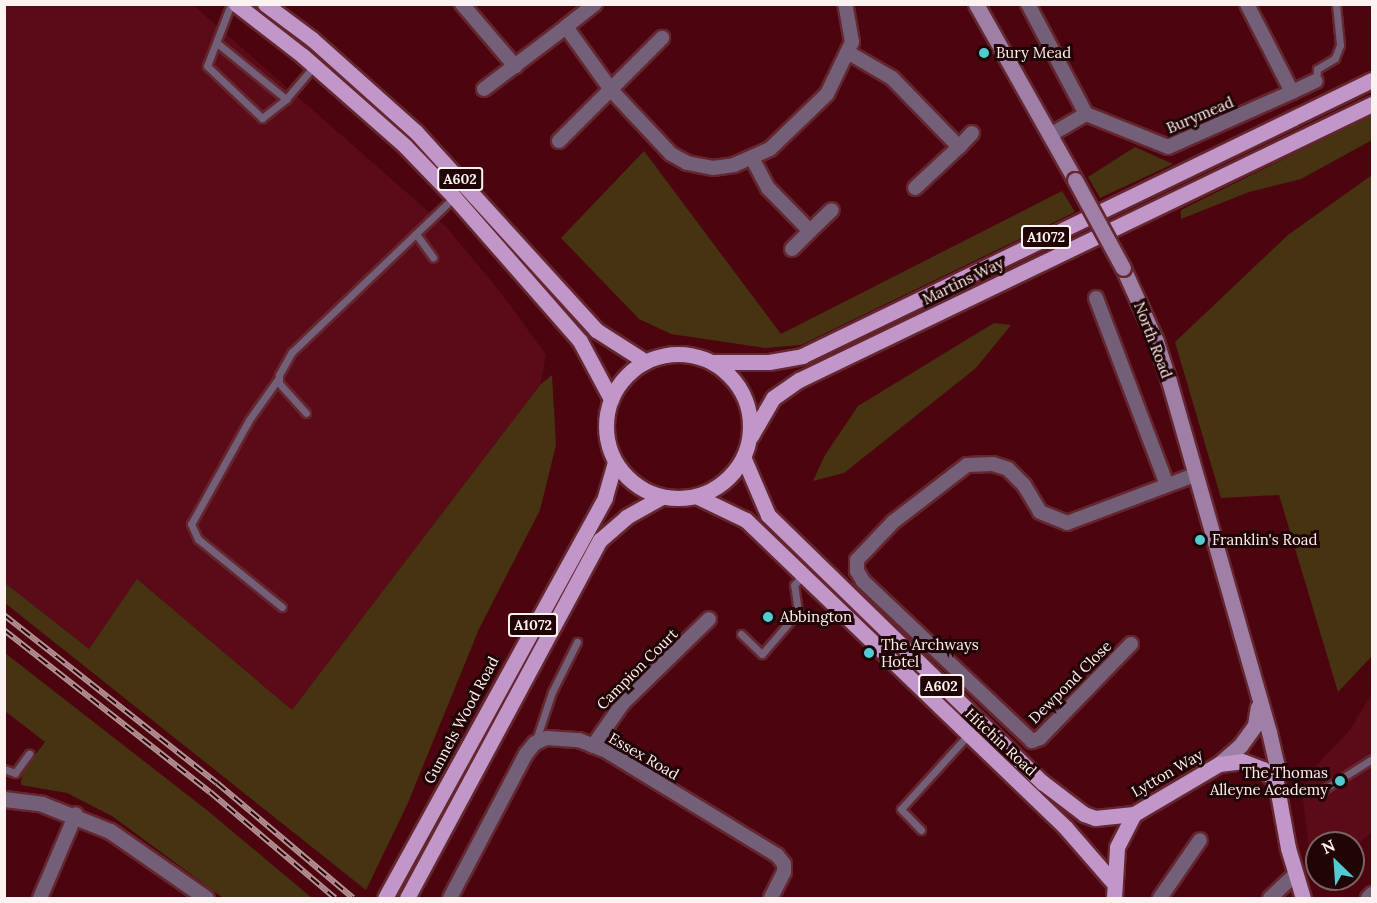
<!DOCTYPE html>
<html>
<head>
<meta charset="utf-8">
<style>
	body { margin:0 }
	#map { position:relative; width:1377px; height:903px; overflow:hidden; background:#4c050f; font-family:Lora,serif }
	div>[style] { position:absolute }
	[style*='--x'] { left:calc(var(--x)*1px); top:calc(var(--y)*1px); width:calc(var(--w)*1px); rotate:calc(var(--a)*1deg) }
	.built>* { inset:0; background:#5a0b17 }
	.green>* { inset:0; background:#463311 }
	.roads { filter:drop-shadow(2px 0 #64262f) drop-shadow(-2px 0 #64262f) drop-shadow(0 2px #64262f) drop-shadow(0 -2px #64262f) }
	.service>* { height:7px; margin:-3.5px; padding:0 3.5px; transform-origin:3.5px; border-radius:3.5px; background:#735f78 }
	.minor>* { height:14px; margin:-7px; padding:0 7px; transform-origin:7px; border-radius:7px; background:#735f78 }
	.tertiary>* { height:15px; margin:-7.5px; padding:0 7.5px; transform-origin:7.5px; border-radius:7.5px; background:#735f78 }
	.secondary>* { height:15px; margin:-7.5px; padding:0 7.5px; transform-origin:7.5px; border-radius:7.5px; background:#9f7fa6 }
	.primary>* { height:15px; margin:-7.5px; padding:0 7.5px; transform-origin:7.5px; border-radius:7.5px; background:#c197ca }
	.primary>.ring { margin:-7.5px; padding:0; box-sizing:content-box; background:none; border:15px solid #c197ca; border-radius:50% }
	.rail>* { height:6px; margin-top:-3px; transform-origin:0; background:repeating-linear-gradient(90deg,#210506 0 11px,#b39194 0 22px); box-sizing:border-box; border-block:2px solid #b39194 }
	.bridges { filter:drop-shadow(2px 0 #64262f) drop-shadow(-2px 0 #64262f) drop-shadow(0 2px #64262f) drop-shadow(0 -2px #64262f) }
	.secondary-bridge>* { height:15px; margin:-7.5px; padding:0 7.5px; transform-origin:7.5px; border-radius:7.5px; background:#9f7fa6 }
	.dots>* { width:16px; height:16px; translate:-50% -50%; box-sizing:border-box; border:3px solid #210506; border-radius:50% }
	span { translate:-50% -50%; white-space:nowrap; text-align:center; line-height:1.15; -webkit-text-stroke:6px #210506; paint-order:stroke }
	.shield-label span { padding:2px 4px; background:#210506; border:2px solid; border-radius:4px; -webkit-text-stroke-width:0 }
	.shield-label { font-size:14px; color:#fbf2f1; font-weight:700 }
	.poi-label { font-size:15px; color:#fbf2f1 }
	.left { translate:0 -50%; text-align:left }
	.right { translate:-100% -50%; text-align:right }
	.street-label { font-size:15px; color:#fbf2f1 }
	.frame { position:absolute; inset:0; border:6px solid #fbf2f1; pointer-events:none }
	.north { position:absolute; left:1305px; top:831px; width:60px; height:60px; box-sizing:border-box; background:#210506; border:2px solid #786464; border-radius:50%; rotate:335deg; font-size:16px; font-weight:700; line-height:24px; text-align:center; color:#fbf2f1 }
	.north::after { content:''; display:block; margin:auto; width:21px; height:27px; background:#51ccd3; clip-path:polygon(50% 0,100% 100%,50% 72%,0 100%) }
</style>
</head>
<body>
<div id="map">
	<div class="built">
		<div style="clip-path:polygon(4px 5px,193px 5px,447px 228px,502px 294px,546px 355px,540px 385px,292px 710px,138px 580px,89px 649px,5px 583px)"></div>
		<div style="clip-path:polygon(1372px 693px,1372px 832px,1353px 848px,1353px 843px,1317px 843px,1317px 873px,1312px 874px,1302px 792px,1312px 770px,1350px 730px)"></div>
	</div>
	<div class="green">
		<div style="clip-path:polygon(1372px 115px,1372px 140px,1301px 179px,1249px 192px,1181px 219px,1181px 210px)"></div>
		<div style="clip-path:polygon(1135px 147px,1173px 164px,1100px 198px,1088px 177px)"></div>
		<div style="clip-path:polygon(644px 151px,781px 334px,1062px 191px,1075px 212px,801px 345px,765px 348px,671px 334px,639px 319px,561px 238px)"></div>
		<div style="clip-path:polygon(1372px 175px,1372px 656px,1338px 692px,1279px 495px,1221px 498px,1175px 342px,1288px 235px)"></div>
		<div style="clip-path:polygon(994px 323px,1011px 325px,976px 368px,844px 473px,813px 481px,825px 455px,858px 406px)"></div>
		<div style="clip-path:polygon(552px 375px,556px 445px,540px 510px,479px 629px,407px 805px,366px 890px,5px 603px,5px 583px,89px 649px,137px 579px,292px 710px,540px 385px)"></div>
		<div style="clip-path:polygon(5px 653px,208px 811px,312px 898px,223px 898px,112px 816px,67px 793px,21px 785px,22px 772px,45px 742px,5px 711px)"></div>
	</div>
	<div class="roads">
		<div class="service">
			<div style="--x:231;--y:4;--w:66;--a:111.2"></div>
			<div style="--x:207;--y:66;--w:76;--a:43.4"></div>
			<div style="--x:262;--y:118;--w:31;--a:-38"></div>
			<div style="--x:286;--y:99;--w:43;--a:-49.7"></div>
			<div style="--x:217;--y:43;--w:89;--a:39.1"></div>
			<div style="--x:1316;--y:81;--w:12;--a:-85"></div>
			<div style="--x:1317;--y:69;--w:21;--a:-31"></div>
			<div style="--x:1335;--y:58;--w:14;--a:-69"></div>
			<div style="--x:1340;--y:45;--w:41;--a:-95.6"></div>
			<div style="--x:416;--y:234;--w:29;--a:54"></div>
			<div style="--x:278;--y:379;--w:50;--a:125.3"></div>
			<div style="--x:249;--y:420;--w:119;--a:119.1"></div>
			<div style="--x:191;--y:524;--w:17;--a:65"></div>
			<div style="--x:198;--y:539;--w:108;--a:39"></div>
			<div style="--x:306;--y:413;--w:40;--a:-132"></div>
			<div style="--x:279;--y:383;--w:8;--a:-90"></div>
			<div style="--x:279;--y:375;--w:26;--a:-61"></div>
			<div style="--x:292;--y:352;--w:224;--a:-43.7"></div>
			<div style="--x:741;--y:634;--w:29;--a:44"></div>
			<div style="--x:762;--y:654;--w:55;--a:-49.4"></div>
			<div style="--x:798;--y:612;--w:27;--a:-98"></div>
			<div style="--x:794;--y:585;--w:12;--a:-48"></div>
			<div style="--x:535;--y:743;--w:54;--a:-71.6"></div>
			<div style="--x:552;--y:692;--w:56;--a:-63.4"></div>
			<div style="--x:4;--y:769;--w:12;--a:20"></div>
			<div style="--x:15;--y:773;--w:24;--a:-54"></div>
			<div style="--x:1323;--y:790;--w:58;--a:-32.3"></div>
			<div style="--x:921;--y:830;--w:29;--a:-134"></div>
			<div style="--x:901;--y:809;--w:98;--a:-47.9"></div>
		</div>
		<div class="minor">
			<div style="--x:462;--y:4;--w:82;--a:49.5"></div>
			<div style="--x:595;--y:4;--w:37;--a:142"></div>
			<div style="--x:566;--y:27;--w:79;--a:54.3"></div>
			<div style="--x:612;--y:91;--w:86;--a:46.9"></div>
			<div style="--x:671;--y:154;--w:18;--a:29"></div>
			<div style="--x:687;--y:163;--w:26;--a:11"></div>
			<div style="--x:713;--y:168;--w:21;--a:-8"></div>
			<div style="--x:734;--y:165;--w:39;--a:-24"></div>
			<div style="--x:770;--y:149;--w:79;--a:-44"></div>
			<div style="--x:827;--y:94;--w:58;--a:-64.3"></div>
			<div style="--x:852;--y:42;--w:39;--a:-100"></div>
			<div style="--x:1028;--y:4;--w:124;--a:62.2"></div>
			<div style="--x:1086;--y:114;--w:42;--a:149.7"></div>
			<div style="--x:849;--y:53;--w:50;--a:30.2"></div>
			<div style="--x:892;--y:78;--w:96;--a:45.8"></div>
			<div style="--x:959;--y:147;--w:60;--a:137"></div>
			<div style="--x:484;--y:89;--w:103;--a:-37.1"></div>
			<div style="--x:1292;--y:92;--w:26;--a:-25"></div>
			<div style="--x:1086;--y:114;--w:88;--a:21.9"></div>
			<div style="--x:1168;--y:147;--w:136;--a:-23.9"></div>
			<div style="--x:1292;--y:92;--w:99;--a:-117.1"></div>
			<div style="--x:559;--y:141;--w:146;--a:-45"></div>
			<div style="--x:959;--y:147;--w:19;--a:-47"></div>
			<div style="--x:752;--y:158;--w:34;--a:62"></div>
			<div style="--x:768;--y:188;--w:60;--a:45.7"></div>
			<div style="--x:810;--y:231;--w:30;--a:-44"></div>
			<div style="--x:792;--y:249;--w:25;--a:-45"></div>
			<div style="--x:1096;--y:298;--w:200;--a:69.2"></div>
			<div style="--x:1131;--y:644;--w:131;--a:134.1"></div>
			<div style="--x:1040;--y:738;--w:9;--a:159"></div>
			<div style="--x:1032;--y:741;--w:233;--a:-136.6"></div>
			<div style="--x:863;--y:581;--w:12;--a:-121"></div>
			<div style="--x:857;--y:571;--w:11;--a:-90"></div>
			<div style="--x:857;--y:560;--w:52;--a:-46.5"></div>
			<div style="--x:893;--y:522;--w:93;--a:-37.6"></div>
			<div style="--x:967;--y:465;--w:26;--a:-2"></div>
			<div style="--x:993;--y:464;--w:16;--a:18"></div>
			<div style="--x:1008;--y:469;--w:23;--a:45"></div>
			<div style="--x:1024;--y:485;--w:31;--a:59"></div>
			<div style="--x:1040;--y:512;--w:29;--a:22"></div>
			<div style="--x:1067;--y:523;--w:137;--a:-20.6"></div>
			<div style="--x:593;--y:746;--w:52;--a:-55.1"></div>
			<div style="--x:623;--y:703;--w:120;--a:-44.3"></div>
			<div style="--x:40;--y:898;--w:91;--a:-66.8"></div>
			<div style="--x:450;--y:898;--w:163;--a:-62.2"></div>
			<div style="--x:526;--y:754;--w:14;--a:-51"></div>
			<div style="--x:535;--y:743;--w:13;--a:-23"></div>
			<div style="--x:547;--y:738;--w:32;--a:4"></div>
			<div style="--x:579;--y:740;--w:31;--a:22"></div>
			<div style="--x:608;--y:752;--w:198;--a:31.4"></div>
			<div style="--x:777;--y:855;--w:11;--a:52"></div>
			<div style="--x:784;--y:864;--w:8;--a:90"></div>
			<div style="--x:784;--y:872;--w:29;--a:117"></div>
			<div style="--x:1160;--y:898;--w:70;--a:-55.4"></div>
			<div style="--x:1270;--y:898;--w:33;--a:-43"></div>
			<div style="--x:1368;--y:898;--w:6;--a:-45"></div>
		</div>
		<div class="tertiary">
			<div style="--x:4;--y:799;--w:38;--a:7"></div>
			<div style="--x:42;--y:804;--w:73;--a:21.7"></div>
			<div style="--x:110;--y:831;--w:117;--a:34.9"></div>
		</div>
		<div class="secondary">
			<div style="--x:976;--y:4;--w:202;--a:60.6"></div>
			<div style="--x:1123;--y:268;--w:80;--a:65.7"></div>
			<div style="--x:1156;--y:341;--w:42;--a:72"></div>
			<div style="--x:1169;--y:381;--w:365;--a:74.1"></div>
			<div style="--x:1269;--y:732;--w:35;--a:77"></div>
			<div style="--x:1277;--y:766;--w:16;--a:94"></div>
			<div style="--x:1219;--y:764;--w:28;--a:-41"></div>
			<div style="--x:1240;--y:746;--w:26;--a:-54"></div>
			<div style="--x:1255;--y:725;--w:18;--a:-81"></div>
		</div>
		<div class="primary">
			<div style="--x:236;--y:4;--w:85;--a:37.8"></div>
			<div style="--x:303;--y:56;--w:136;--a:41.4"></div>
			<div style="--x:405;--y:146;--w:71;--a:46.1"></div>
			<div style="--x:454;--y:197;--w:191;--a:48.8"></div>
			<div style="--x:580;--y:341;--w:66;--a:61.9"></div>
			<div style="--x:265;--y:4;--w:59;--a:36.7"></div>
			<div style="--x:312;--y:39;--w:140;--a:41.8"></div>
			<div style="--x:416;--y:132;--w:268;--a:47.7"></div>
			<div style="--x:596;--y:330;--w:59;--a:32.6"></div>
			<div class="ring" style="left:606px;top:354px;width:129px;height:129px"></div>
			<div style="--x:712;--y:362;--w:57;--a:0"></div>
			<div style="--x:769;--y:362;--w:34;--a:-10"></div>
			<div style="--x:802;--y:356;--w:633;--a:-25.84"></div>
			<div style="--x:751;--y:436;--w:44;--a:-59.9"></div>
			<div style="--x:773;--y:398;--w:32;--a:-35"></div>
			<div style="--x:799;--y:380;--w:636;--a:-25.72"></div>
			<div style="--x:744;--y:459;--w:61;--a:66.8"></div>
			<div style="--x:768;--y:515;--w:383;--a:44.3"></div>
			<div style="--x:1042;--y:782;--w:53;--a:37.3"></div>
			<div style="--x:1084;--y:814;--w:12;--a:20"></div>
			<div style="--x:1095;--y:818;--w:39;--a:-6"></div>
			<div style="--x:698;--y:497;--w:53;--a:25.6"></div>
			<div style="--x:746;--y:520;--w:443;--a:43.9"></div>
			<div style="--x:1065;--y:827;--w:72;--a:49"></div>
			<div style="--x:385;--y:898;--w:457;--a:-61.2"></div>
			<div style="--x:605;--y:497;--w:36;--a:-74"></div>
			<div style="--x:407;--y:898;--w:407;--a:-61.7"></div>
			<div style="--x:600;--y:540;--w:35;--a:-41"></div>
			<div style="--x:626;--y:517;--w:41;--a:-29.1"></div>
			<div style="--x:1114;--y:898;--w:51;--a:-86.6"></div>
			<div style="--x:1117;--y:847;--w:37;--a:-63"></div>
			<div style="--x:1134;--y:814;--w:99;--a:-30.5"></div>
			<div style="--x:1219;--y:764;--w:23;--a:-7"></div>
			<div style="--x:1242;--y:761;--w:22;--a:21"></div>
			<div style="--x:1263;--y:769;--w:18;--a:45"></div>
			<div style="--x:1276;--y:782;--w:67;--a:79.7"></div>
			<div style="--x:1288;--y:848;--w:52;--a:73.3"></div>
		</div>
	</div>
	<div class="rail">
		<div style="--x:4;--y:615;--w:271;--a:38.3"></div>
		<div style="--x:217;--y:783;--w:178;--a:40.2"></div>
		<div style="--x:4;--y:630;--w:262;--a:38.2"></div>
		<div style="--x:210;--y:792;--w:164;--a:40.3"></div>
	</div>
	<div class="bridges">
		<div class="secondary-bridge">
			<div style="--x:1075;--y:180;--w:100;--a:61.4"></div>
		</div>
	</div>
	<div class="dots">
		<div style="left:984px;top:53px;background:#51ccd3"></div>
		<div style="left:1200px;top:540px;background:#51ccd3"></div>
		<div style="left:768px;top:617px;background:#51ccd3"></div>
		<div style="left:869px;top:653px;background:#51ccd3"></div>
		<div style="left:1340px;top:781px;background:#51ccd3"></div>
	</div>
	<div class="shield-label">
		<span style="left:460px;top:179px">A602</span>
		<span style="left:1046px;top:237px">A1072</span>
		<span style="left:533px;top:625px">A1072</span>
		<span style="left:941px;top:686px">A602</span>
	</div>
	<div class="poi-label">
		<span class="left" style="left:996px;top:53px">Bury Mead</span>
		<span class="left" style="left:1212px;top:540px">Franklin's Road</span>
		<span class="left" style="left:780px;top:617px">Abbington</span>
		<span class="left" style="left:881px;top:653px">The Archways<br>Hotel</span>
		<span class="right" style="left:1328px;top:781px">The Thomas<br>Alleyne Academy</span>
	</div>
	<div class="street-label">
		<span style="left:1200px;top:115px;rotate:-23deg">Burymead</span>
		<span style="left:963px;top:281px;rotate:-26deg">Martins Way</span>
		<span style="left:1153px;top:340px;rotate:69deg">North Road</span>
		<span style="left:637px;top:669px;rotate:-45deg">Campion Court</span>
		<span style="left:1070px;top:682px;rotate:-45deg">Dewpond Close</span>
		<span style="left:461px;top:720px;rotate:-62deg">Gunnels Wood Road</span>
		<span style="left:1001px;top:742px;rotate:43deg">Hitchin Road</span>
		<span style="left:644px;top:756px;rotate:30deg">Essex Road</span>
		<span style="left:1167px;top:773px;rotate:-30deg">Lytton Way</span>
	</div>
	<div class="frame"></div>
	<div class="north">N</div>
</div>
</body>
</html>
